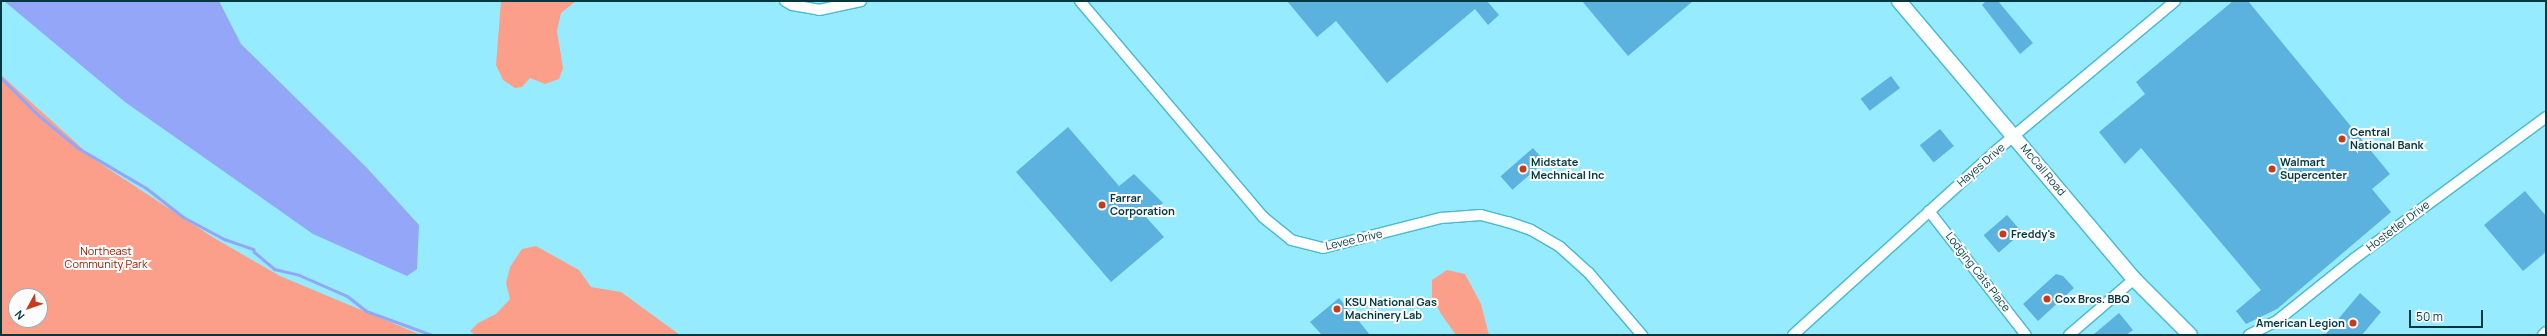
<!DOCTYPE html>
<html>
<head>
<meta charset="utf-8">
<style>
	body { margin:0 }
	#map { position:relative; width:2547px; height:336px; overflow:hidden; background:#97ebfe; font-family:Manrope,sans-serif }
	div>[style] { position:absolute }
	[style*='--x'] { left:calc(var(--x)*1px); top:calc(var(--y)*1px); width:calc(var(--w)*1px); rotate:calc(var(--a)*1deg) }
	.green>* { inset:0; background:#fc9f8a }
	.water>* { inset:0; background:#94a6f8 }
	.stream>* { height:3px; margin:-1.5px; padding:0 1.5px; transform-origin:1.5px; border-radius:1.5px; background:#94a6f8 }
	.building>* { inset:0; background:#5bb2df; transform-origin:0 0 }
	.roads { filter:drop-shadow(1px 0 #47b9d0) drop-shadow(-1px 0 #47b9d0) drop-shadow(0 1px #47b9d0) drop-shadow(0 -1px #47b9d0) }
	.minor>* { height:10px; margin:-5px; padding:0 5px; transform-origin:5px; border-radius:5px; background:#fff }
	.secondary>* { height:14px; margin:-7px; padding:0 7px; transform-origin:7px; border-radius:7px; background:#fff }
	.dots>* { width:11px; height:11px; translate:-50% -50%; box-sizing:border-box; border:2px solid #fcfcfc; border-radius:50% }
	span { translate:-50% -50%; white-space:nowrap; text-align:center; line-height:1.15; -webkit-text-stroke:4px #fcfcfc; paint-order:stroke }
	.poi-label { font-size:11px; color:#033841; font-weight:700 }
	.left { translate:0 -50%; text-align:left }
	.right { translate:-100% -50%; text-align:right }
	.street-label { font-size:11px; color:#033841 }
	.park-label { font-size:11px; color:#8d1d02 }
	.frame { position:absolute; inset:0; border:2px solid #033841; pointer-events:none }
	.north { position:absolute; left:8px; top:288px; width:40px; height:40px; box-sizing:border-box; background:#fcfcfc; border:1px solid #98aeb1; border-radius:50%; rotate:230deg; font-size:11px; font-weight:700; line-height:16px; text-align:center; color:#033841 }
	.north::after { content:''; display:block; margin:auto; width:14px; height:18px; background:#c63b1d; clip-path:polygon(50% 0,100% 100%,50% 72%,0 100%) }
	.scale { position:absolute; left:2409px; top:310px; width:74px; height:18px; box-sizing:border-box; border:2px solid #033841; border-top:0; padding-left:5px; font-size:12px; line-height:14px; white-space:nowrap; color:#033841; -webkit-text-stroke:3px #fcfcfc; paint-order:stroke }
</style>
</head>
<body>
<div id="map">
	<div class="green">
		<div style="clip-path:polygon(501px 1px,576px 1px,561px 13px,557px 31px,563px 68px,559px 79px,545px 84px,530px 78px,522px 87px,515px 88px,503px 80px,496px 65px)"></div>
		<div style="clip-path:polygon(evenodd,1px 75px,95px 160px,214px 238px,280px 276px,421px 335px,1px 335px,1px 75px,16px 296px,40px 296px,40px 320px,16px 320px,16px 296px)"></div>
		<div style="clip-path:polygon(536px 246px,579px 270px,591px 287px,621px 292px,680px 335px,475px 335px,470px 331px,478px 323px,496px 314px,510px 299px,506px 283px,510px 267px,522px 249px)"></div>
		<div style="clip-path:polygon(1447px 270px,1465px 274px,1481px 304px,1489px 335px,1456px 335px,1441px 314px,1432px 297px,1432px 280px)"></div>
	</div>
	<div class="water">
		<div style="clip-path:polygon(4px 1px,219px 1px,241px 44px,367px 168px,419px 225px,417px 269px,407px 276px,313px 234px,125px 102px)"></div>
	</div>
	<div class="stream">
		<div style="--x:1;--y:78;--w:52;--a:45"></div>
		<div style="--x:38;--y:115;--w:52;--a:39.5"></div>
		<div style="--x:78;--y:148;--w:79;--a:30.5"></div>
		<div style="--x:146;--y:188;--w:47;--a:38.1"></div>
		<div style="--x:183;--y:217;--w:47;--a:28.2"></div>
		<div style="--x:224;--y:239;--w:31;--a:19"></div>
		<div style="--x:253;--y:249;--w:3;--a:72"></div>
		<div style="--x:254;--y:252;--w:26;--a:40"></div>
		<div style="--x:274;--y:269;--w:26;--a:13"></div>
		<div style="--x:299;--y:275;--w:52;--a:23.6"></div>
		<div style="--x:347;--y:296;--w:24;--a:38"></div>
		<div style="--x:366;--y:311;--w:70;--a:20"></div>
	</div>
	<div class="building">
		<div style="clip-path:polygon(1287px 1px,1487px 1px,1499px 15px,1488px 25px,1475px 9px,1387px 83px,1336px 21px,1317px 37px)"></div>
		<div style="clip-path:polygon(1582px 1px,1693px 1px,1628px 56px)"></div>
		<div style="clip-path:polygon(1986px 1px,1998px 1px,2033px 43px,2020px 54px,1982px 5px)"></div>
		<div style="clip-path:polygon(2233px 1px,2248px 1px,2390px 174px,2372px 189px,2391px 212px,2277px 309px,2246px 324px,2236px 311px,2261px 290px,2141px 148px,2125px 164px,2099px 132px,2145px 94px,2136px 82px)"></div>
		<div style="left:1891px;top:76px;width:15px;height:38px;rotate:53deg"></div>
		<div style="clip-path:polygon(1068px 127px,1119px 186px,1134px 174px,1163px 203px,1146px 217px,1164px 237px,1111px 282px,1016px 172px)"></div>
		<div style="left:1940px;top:129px;width:22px;height:26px;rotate:51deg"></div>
		<div style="left:1533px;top:148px;width:18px;height:43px;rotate:49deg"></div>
		<div style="clip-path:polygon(2525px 191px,2546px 216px,2546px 252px,2523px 271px,2484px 225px)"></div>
		<div style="left:2007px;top:215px;width:23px;height:31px;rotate:49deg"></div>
		<div style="clip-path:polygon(2056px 274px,2063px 276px,2074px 288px,2038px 321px,2023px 304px)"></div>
		<div style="clip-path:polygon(2360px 293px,2381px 312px,2362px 335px,2325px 335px)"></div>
		<div style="clip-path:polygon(1339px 298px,1358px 320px,1370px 335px,1322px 335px,1310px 322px)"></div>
		<div style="clip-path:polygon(2119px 313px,2133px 330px,2126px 335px,2093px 335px)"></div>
	</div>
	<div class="roads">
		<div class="minor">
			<div style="--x:785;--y:1;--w:8;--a:30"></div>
			<div style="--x:792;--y:5;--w:27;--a:10"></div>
			<div style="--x:819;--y:10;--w:43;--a:-12.1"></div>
			<div style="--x:1080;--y:1;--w:283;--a:49.7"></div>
			<div style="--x:1263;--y:217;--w:36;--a:39"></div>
			<div style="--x:1291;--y:240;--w:33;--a:14"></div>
			<div style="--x:1323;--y:248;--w:122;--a:-14.3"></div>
			<div style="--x:1441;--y:218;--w:40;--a:-4.3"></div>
			<div style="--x:1481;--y:215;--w:28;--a:15"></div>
			<div style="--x:1508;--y:222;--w:24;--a:19"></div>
			<div style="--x:1531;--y:230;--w:34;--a:30"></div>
			<div style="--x:1560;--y:247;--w:39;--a:42"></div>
			<div style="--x:1589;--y:273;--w:82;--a:49.5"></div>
			<div style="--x:1929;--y:211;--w:157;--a:52"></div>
			<div style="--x:1793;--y:335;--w:275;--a:-42.2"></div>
			<div style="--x:1997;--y:150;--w:232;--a:-39.9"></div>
			<div style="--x:2069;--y:335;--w:86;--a:-40.7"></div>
			<div style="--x:2249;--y:335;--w:33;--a:-27"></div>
			<div style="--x:2278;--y:320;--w:99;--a:-38.8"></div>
			<div style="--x:2355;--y:258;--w:237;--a:-36.4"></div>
			<div style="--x:2543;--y:335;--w:4;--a:-45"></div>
		</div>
		<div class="secondary">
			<div style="--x:1899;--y:1;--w:364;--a:49.8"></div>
			<div style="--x:2134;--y:279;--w:79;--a:45"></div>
		</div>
	</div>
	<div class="dots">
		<div style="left:2342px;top:139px;background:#c63b1d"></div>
		<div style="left:1523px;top:169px;background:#c63b1d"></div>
		<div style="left:2272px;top:169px;background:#c63b1d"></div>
		<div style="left:1102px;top:205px;background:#c63b1d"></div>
		<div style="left:2003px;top:234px;background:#c63b1d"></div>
		<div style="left:2047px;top:299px;background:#c63b1d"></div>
		<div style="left:1337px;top:309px;background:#c63b1d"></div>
		<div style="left:2353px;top:323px;background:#c63b1d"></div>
	</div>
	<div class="poi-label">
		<span class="left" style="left:2350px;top:139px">Central<br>National Bank</span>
		<span class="left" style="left:1531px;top:169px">Midstate<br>Mechnical Inc</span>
		<span class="left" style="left:2280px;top:169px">Walmart<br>Supercenter</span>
		<span class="left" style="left:1110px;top:205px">Farrar<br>Corporation</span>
		<span class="left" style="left:2011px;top:234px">Freddy's</span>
		<span class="left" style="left:2055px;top:299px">Cox Bros. BBQ</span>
		<span class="left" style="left:1345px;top:309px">KSU National Gas<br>Machinery Lab</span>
		<span class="right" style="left:2345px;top:323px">American Legion</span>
	</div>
	<div class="street-label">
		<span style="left:1981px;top:165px;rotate:-41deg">Hayes Drive</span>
		<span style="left:2043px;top:170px;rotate:50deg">McCall Road</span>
		<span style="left:2398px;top:226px;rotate:-37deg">Hostetler Drive</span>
		<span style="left:1354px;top:240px;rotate:-13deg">Levee Drive</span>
		<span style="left:1978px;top:272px;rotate:52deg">Lodging Cats Place</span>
	</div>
	<div class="park-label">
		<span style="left:106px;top:258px">Northeast<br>Community Park</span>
	</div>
	<div class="frame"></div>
	<div class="north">N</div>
	<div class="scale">50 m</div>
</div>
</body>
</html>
